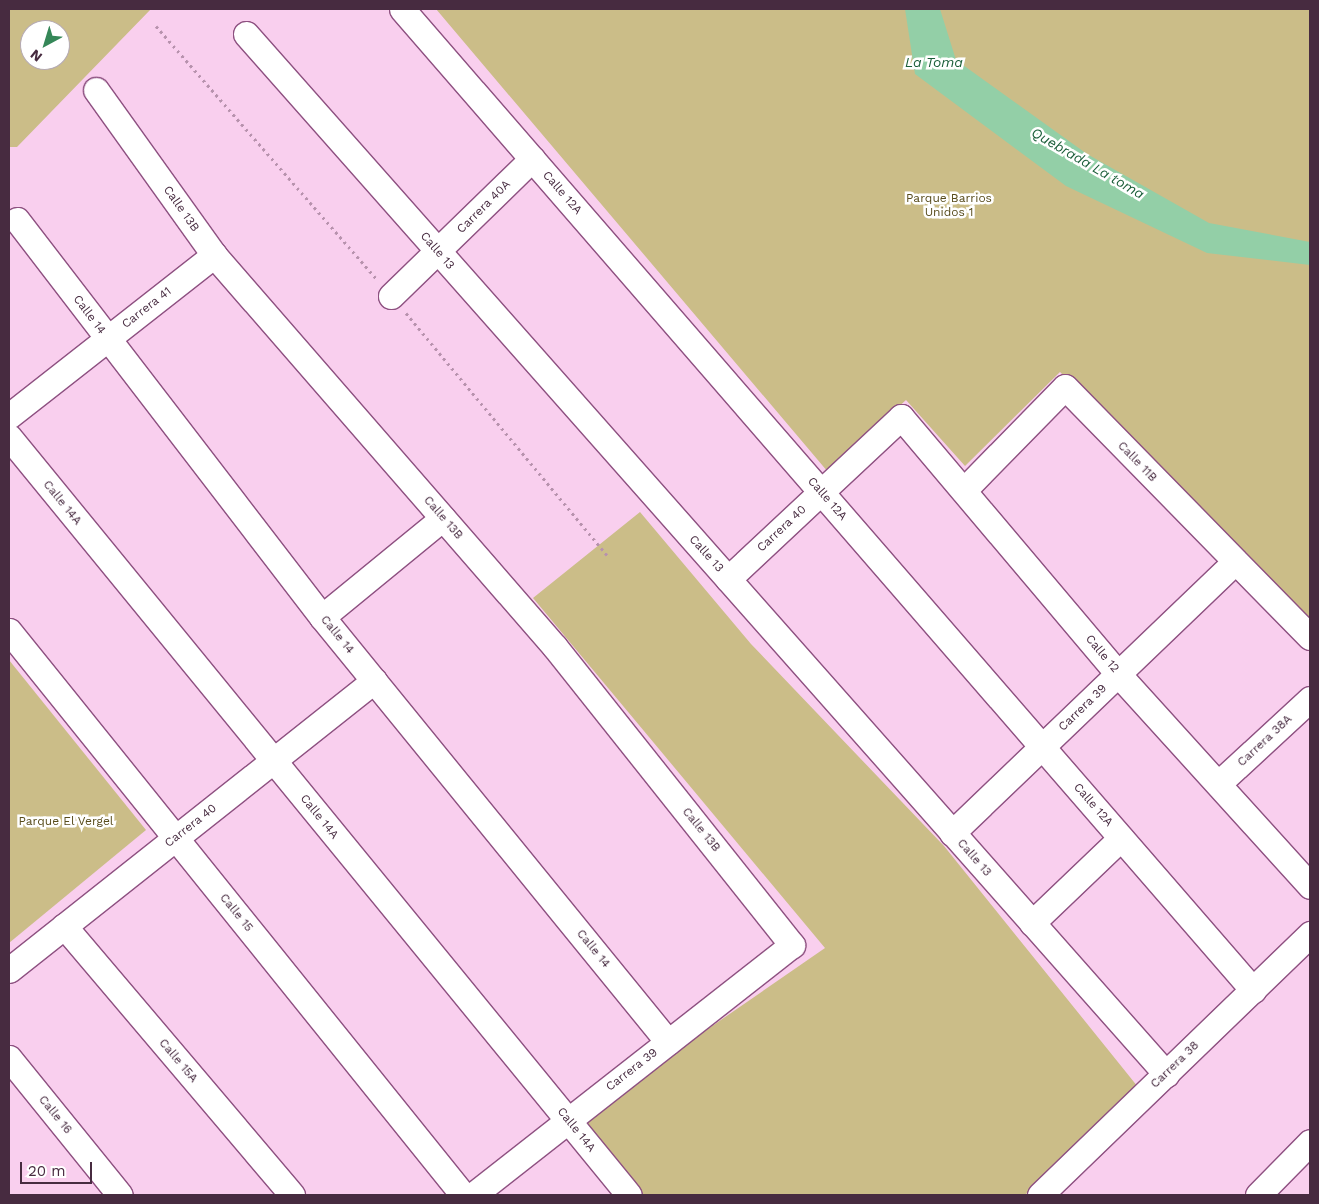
<!DOCTYPE html>
<html>
<head>
<meta charset="utf-8">
<style>
	body { margin:0 }
	#map { position:relative; width:1319px; height:1204px; overflow:hidden; background:#f9cfee; font-family:"Work Sans",sans-serif }
	div>[style] { position:absolute }
	[style*='--x'] { left:calc(var(--x)*1px); top:calc(var(--y)*1px); width:calc(var(--w)*1px); rotate:calc(var(--a)*1deg) }
	.green>* { inset:0; background:#cbbd88 }
	.water>* { inset:0; background:#93cfa7 }
	.path>* { height:3px; margin-top:-1.5px; transform-origin:0; background:repeating-linear-gradient(90deg,#b792ad 0 2.5px,transparent 0 6.5px) }
	.roads { filter:drop-shadow(1px 0 #8e5181) drop-shadow(-1px 0 #8e5181) drop-shadow(0 1px #8e5181) drop-shadow(0 -1px #8e5181) }
	.street>* { height:25px; margin:-12.5px; padding:0 12.5px; transform-origin:12.5px; border-radius:12.5px; background:#fff }
	span { translate:-50% -50%; white-space:nowrap; text-align:center; line-height:1.15; -webkit-text-stroke:5px #fff; paint-order:stroke }
	.street-label { font-size:12px; color:#472b40 }
	.park-label { font-size:12px; color:#584c1c }
	.water-label { font-size:14px; color:#195d38; font-style:italic }
	.frame { position:absolute; inset:0; border:10px solid #472b40; pointer-events:none }
	.north { position:absolute; left:20px; top:20px; width:50px; height:50px; box-sizing:border-box; background:#fff; border:1px solid #b5aab3; border-radius:50%; rotate:219deg; font-size:14px; font-weight:700; line-height:20px; text-align:center; color:#472b40 }
	.north::after { content:''; display:block; margin:auto; width:18px; height:22px; background:#358758; clip-path:polygon(50% 0,100% 100%,50% 72%,0 100%) }
	.scale { position:absolute; left:20px; top:1162px; width:72px; height:22px; box-sizing:border-box; border:2px solid #472b40; border-top:0; padding-left:6px; font-size:15px; line-height:18px; white-space:nowrap; color:#472b40; -webkit-text-stroke:4px #fff; paint-order:stroke }
</style>
</head>
<body>
<div id="map">
	<div class="green">
		<div style="clip-path:polygon(evenodd,9px 9px,151px 9px,17px 147px,9px 147px,9px 9px,30px 30px,60px 30px,60px 60px,30px 60px,30px 30px)"></div>
		<div style="clip-path:polygon(436px 9px,1310px 9px,1310px 621px,1060px 372px,965px 466px,906px 400px,828px 472px)"></div>
		<div style="clip-path:polygon(640px 512px,751px 644px,944px 846px,1138px 1087px,1025px 1195px,643px 1195px,584px 1124px,689px 1042px,825px 948px,533px 598px)"></div>
		<div style="clip-path:polygon(9px 660px,146px 830px,9px 943px)"></div>
	</div>
	<div class="water">
		<div style="clip-path:polygon(905px 9px,940px 9px,956px 60px,1087px 154px,1209px 223px,1310px 242px,1310px 265px,1207px 253px,1066px 186px,915px 74px)"></div>
	</div>
	<div class="path">
		<div style="--x:156;--y:26;--w:335;--a:48.9"></div>
		<div style="--x:406;--y:313;--w:315;--a:50.3"></div>
	</div>
	<div class="roads">
		<div class="street">
			<div style="--x:402;--y:9;--w:1299;--a:49.06"></div>
			<div style="--x:246;--y:34;--w:1389;--a:48.5"></div>
			<div style="--x:96;--y:90;--w:203;--a:54.4"></div>
			<div style="--x:214;--y:255;--w:520;--a:48.98"></div>
			<div style="--x:555;--y:647;--w:381;--a:51.5"></div>
			<div style="--x:792;--y:945;--w:405;--a:141.9"></div>
			<div style="--x:17;--y:220;--w:501;--a:52.47"></div>
			<div style="--x:322;--y:617;--w:548;--a:50.85"></div>
			<div style="--x:391;--y:296;--w:197;--a:-44.2"></div>
			<div style="--x:9;--y:416;--w:261;--a:-38.1"></div>
			<div style="--x:9;--y:437;--w:979;--a:50.72"></div>
			<div style="--x:966;--y:488;--w:141;--a:-45.6"></div>
			<div style="--x:1065;--y:387;--w:350;--a:45.6"></div>
			<div style="--x:728;--y:579;--w:237;--a:-43.1"></div>
			<div style="--x:901;--y:417;--w:336;--a:49.8"></div>
			<div style="--x:1118;--y:674;--w:286;--a:47.8"></div>
			<div style="--x:322;--y:617;--w:156;--a:-39.3"></div>
			<div style="--x:9;--y:631;--w:724;--a:51.17"></div>
			<div style="--x:1219;--y:783;--w:124;--a:-42.7"></div>
			<div style="--x:952;--y:833;--w:392;--a:-43.8"></div>
			<div style="--x:1032;--y:923;--w:123;--a:-43.7"></div>
			<div style="--x:64;--y:926;--w:353;--a:49.7"></div>
			<div style="--x:9;--y:970;--w:466;--a:-38.4"></div>
			<div style="--x:9;--y:1058;--w:176;--a:51"></div>
			<div style="--x:1040;--y:1195;--w:376;--a:-44"></div>
			<div style="--x:1258;--y:1195;--w:74;--a:-45.5"></div>
		</div>
	</div>
	<div class="street-label">
		<span style="left:562px;top:193px;rotate:49deg">Calle 12A</span>
		<span style="left:484px;top:207px;rotate:-45deg">Carrera 40A</span>
		<span style="left:181px;top:209px;rotate:55deg">Calle 13B</span>
		<span style="left:437px;top:251px;rotate:49deg">Calle 13</span>
		<span style="left:147px;top:308px;rotate:-38deg">Carrera 41</span>
		<span style="left:89px;top:315px;rotate:53deg">Calle 14</span>
		<span style="left:1137px;top:462px;rotate:46deg">Calle 11B</span>
		<span style="left:827px;top:499px;rotate:49deg">Calle 12A</span>
		<span style="left:62px;top:503px;rotate:51deg">Calle 14A</span>
		<span style="left:443px;top:518px;rotate:49deg">Calle 13B</span>
		<span style="left:782px;top:529px;rotate:-43deg">Carrera 40</span>
		<span style="left:706px;top:554px;rotate:48deg">Calle 13</span>
		<span style="left:337px;top:635px;rotate:51deg">Calle 14</span>
		<span style="left:1102px;top:654px;rotate:50deg">Calle 12</span>
		<span style="left:1083px;top:708px;rotate:-44deg">Carrera 39</span>
		<span style="left:1265px;top:741px;rotate:-43deg">Carrera 38A</span>
		<span style="left:1093px;top:805px;rotate:49deg">Calle 12A</span>
		<span style="left:319px;top:817px;rotate:51deg">Calle 14A</span>
		<span style="left:191px;top:826px;rotate:-38deg">Carrera 40</span>
		<span style="left:701px;top:830px;rotate:51deg">Calle 13B</span>
		<span style="left:974px;top:858px;rotate:49deg">Calle 13</span>
		<span style="left:236px;top:913px;rotate:51deg">Calle 15</span>
		<span style="left:593px;top:949px;rotate:51deg">Calle 14</span>
		<span style="left:178px;top:1061px;rotate:50deg">Calle 15A</span>
		<span style="left:1175px;top:1065px;rotate:-44deg">Carrera 38</span>
		<span style="left:632px;top:1070px;rotate:-38deg">Carrera 39</span>
		<span style="left:55px;top:1115px;rotate:51deg">Calle 16</span>
		<span style="left:576px;top:1130px;rotate:51deg">Calle 14A</span>
	</div>
	<div class="park-label">
		<span style="left:949px;top:206px">Parque Barrios<br>Unidos 1</span>
		<span style="left:66px;top:822px">Parque El Vergel</span>
	</div>
	<div class="water-label">
		<span style="left:934px;top:62px">La Toma</span>
		<span style="left:1088px;top:163px;rotate:30deg">Quebrada La toma</span>
	</div>
	<div class="frame"></div>
	<div class="north">N</div>
	<div class="scale">20 m</div>
</div>
</body>
</html>
